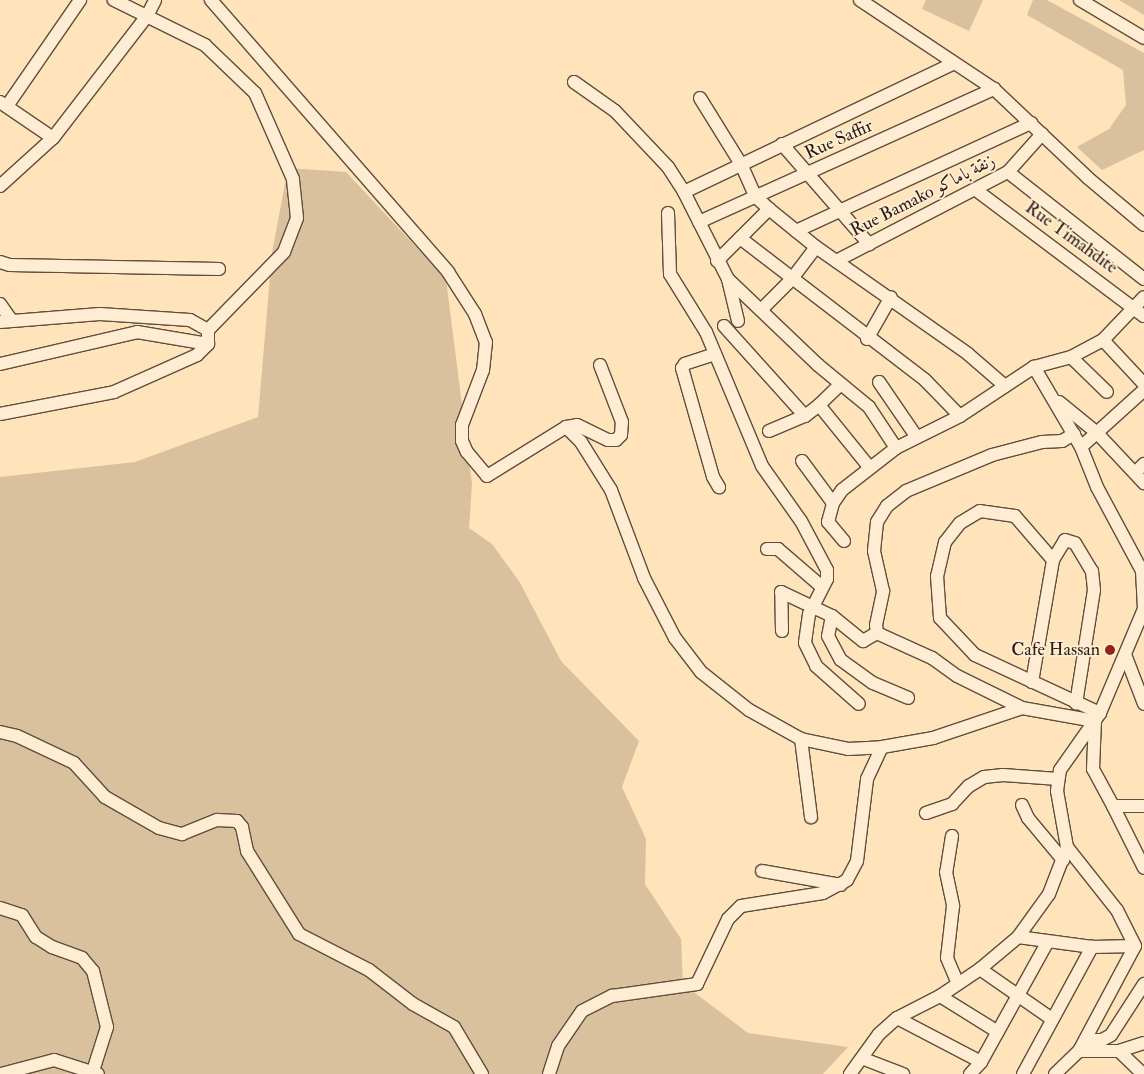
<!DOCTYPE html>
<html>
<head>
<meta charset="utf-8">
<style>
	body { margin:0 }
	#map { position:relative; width:1144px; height:1074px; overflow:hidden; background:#fee3bb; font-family:"IM FELL Double Pica",Amiri,serif }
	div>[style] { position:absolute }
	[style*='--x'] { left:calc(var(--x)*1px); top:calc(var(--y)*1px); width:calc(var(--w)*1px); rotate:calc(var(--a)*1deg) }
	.green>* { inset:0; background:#dac19e }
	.roads { filter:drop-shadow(1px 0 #614d3c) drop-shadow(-1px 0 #614d3c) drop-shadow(0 1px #614d3c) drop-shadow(0 -1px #614d3c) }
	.minor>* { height:12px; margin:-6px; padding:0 6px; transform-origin:6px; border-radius:6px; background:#feedd3 }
	.dots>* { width:14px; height:14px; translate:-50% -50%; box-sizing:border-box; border:2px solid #feedd3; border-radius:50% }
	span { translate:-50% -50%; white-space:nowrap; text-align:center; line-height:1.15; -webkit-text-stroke:4px #feedd3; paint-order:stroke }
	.street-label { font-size:18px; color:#2d1b11 }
	.poi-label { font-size:18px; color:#2d1b11 }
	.right { translate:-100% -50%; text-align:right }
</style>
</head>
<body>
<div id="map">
	<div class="green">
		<div style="clip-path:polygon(926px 0,983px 0,969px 31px,922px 9px)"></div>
		<div style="clip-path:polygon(1033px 0,1047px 0,1144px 53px,1144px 150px,1102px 170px,1077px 147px,1109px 129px,1126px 105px,1123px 70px,1027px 15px)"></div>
		<div style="clip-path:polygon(1119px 0,1144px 0,1144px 15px)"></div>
		<div style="clip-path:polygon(288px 168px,346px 172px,446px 279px,472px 484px,469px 528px,492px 544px,519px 581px,561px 661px,639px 741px,622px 787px,646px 839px,645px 884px,681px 939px,683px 984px,748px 1033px,848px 1047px,823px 1074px,0 1074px,0 477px,135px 462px,258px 417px,272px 253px)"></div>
	</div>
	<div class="roads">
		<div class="minor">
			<div style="--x:211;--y:0;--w:361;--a:48.9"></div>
			<div style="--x:448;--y:272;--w:50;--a:57.3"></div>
			<div style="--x:475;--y:314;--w:30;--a:69"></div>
			<div style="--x:486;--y:342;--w:28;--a:96"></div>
			<div style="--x:483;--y:370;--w:59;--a:110.9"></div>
			<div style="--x:462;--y:425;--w:16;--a:90"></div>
			<div style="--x:462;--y:441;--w:12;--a:66"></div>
			<div style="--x:467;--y:452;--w:31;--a:50"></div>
			<div style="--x:487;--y:476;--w:93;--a:-31.8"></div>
			<div style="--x:566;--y:427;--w:21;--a:45"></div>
			<div style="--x:581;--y:442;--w:57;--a:58"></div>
			<div style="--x:611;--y:490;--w:94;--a:69.4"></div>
			<div style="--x:644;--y:578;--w:68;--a:62.7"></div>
			<div style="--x:675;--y:638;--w:43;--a:52.6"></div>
			<div style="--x:701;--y:672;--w:61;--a:38.4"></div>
			<div style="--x:749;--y:710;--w:60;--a:29.1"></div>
			<div style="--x:801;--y:739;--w:48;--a:12"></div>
			<div style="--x:848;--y:749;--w:34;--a:-3"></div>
			<div style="--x:882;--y:747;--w:52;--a:-10"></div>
			<div style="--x:933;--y:738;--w:94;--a:-18.6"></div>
			<div style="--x:1022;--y:708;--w:74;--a:10.1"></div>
			<div style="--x:860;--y:0;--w:161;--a:33.6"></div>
			<div style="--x:994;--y:89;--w:129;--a:43.4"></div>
			<div style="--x:1088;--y:178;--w:73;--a:40"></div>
			<div style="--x:1080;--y:0;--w:74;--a:30.7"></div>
			<div style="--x:574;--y:82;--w:50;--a:35.3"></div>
			<div style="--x:615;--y:111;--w:77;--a:46.6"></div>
			<div style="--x:668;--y:167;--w:30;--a:57"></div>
			<div style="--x:684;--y:192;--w:97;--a:63.2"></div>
			<div style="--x:728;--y:279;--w:43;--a:76.6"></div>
			<div style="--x:700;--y:98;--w:78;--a:58.2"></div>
			<div style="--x:741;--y:164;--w:35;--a:66"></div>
			<div style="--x:755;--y:196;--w:19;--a:43"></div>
			<div style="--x:769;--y:209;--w:60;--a:39"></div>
			<div style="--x:816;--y:247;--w:186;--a:35.1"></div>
			<div style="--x:968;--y:354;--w:49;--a:40.9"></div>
			<div style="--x:0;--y:102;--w:64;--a:34.2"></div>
			<div style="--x:7;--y:106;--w:129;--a:-55.4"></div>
			<div style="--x:782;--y:144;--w:133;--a:49"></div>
			<div style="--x:1008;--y:172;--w:173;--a:38.2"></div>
			<div style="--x:0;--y:186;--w:72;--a:-42.2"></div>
			<div style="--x:53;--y:138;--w:154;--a:-52.4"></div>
			<div style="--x:147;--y:16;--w:18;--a:-63"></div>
			<div style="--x:976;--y:190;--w:210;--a:36.9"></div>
			<div style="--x:684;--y:192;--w:299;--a:-25.5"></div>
			<div style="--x:668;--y:213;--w:61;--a:88.1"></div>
			<div style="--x:670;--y:274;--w:68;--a:58.2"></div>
			<div style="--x:706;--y:332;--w:145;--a:67.3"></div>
			<div style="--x:762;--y:466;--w:67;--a:54.7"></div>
			<div style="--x:801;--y:521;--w:55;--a:62"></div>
			<div style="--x:827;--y:570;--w:9;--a:90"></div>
			<div style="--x:827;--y:579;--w:39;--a:117"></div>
			<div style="--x:809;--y:614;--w:29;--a:98"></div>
			<div style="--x:805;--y:643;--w:25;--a:64"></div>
			<div style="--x:816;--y:666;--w:57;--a:41.5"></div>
			<div style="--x:699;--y:222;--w:324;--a:-24.3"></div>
			<div style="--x:796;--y:231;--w:259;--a:-24.7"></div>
			<div style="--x:740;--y:238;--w:233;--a:37.5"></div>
			<div style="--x:925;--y:380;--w:50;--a:45.8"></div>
			<div style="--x:717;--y:261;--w:74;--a:-45"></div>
			<div style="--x:836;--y:261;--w:194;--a:-27.4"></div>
			<div style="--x:1008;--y:172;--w:51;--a:-48.2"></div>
			<div style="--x:0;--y:262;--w:10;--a:17"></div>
			<div style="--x:10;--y:265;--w:209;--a:1.1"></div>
			<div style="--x:728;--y:279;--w:124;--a:43.7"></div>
			<div style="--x:818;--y:365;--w:66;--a:39.5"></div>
			<div style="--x:869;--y:407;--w:49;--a:56.6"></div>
			<div style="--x:0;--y:304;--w:19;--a:55"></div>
			<div style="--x:761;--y:310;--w:42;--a:-45"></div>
			<div style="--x:791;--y:280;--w:41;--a:-52.9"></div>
			<div style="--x:0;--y:322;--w:100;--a:-4.6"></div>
			<div style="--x:100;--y:314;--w:90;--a:3.8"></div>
			<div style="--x:190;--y:320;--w:21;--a:29"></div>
			<div style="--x:724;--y:326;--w:121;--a:48"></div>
			<div style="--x:805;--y:416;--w:18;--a:-38"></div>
			<div style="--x:819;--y:405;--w:81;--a:51"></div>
			<div style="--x:867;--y:339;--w:48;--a:-60.3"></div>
			<div style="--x:1103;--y:340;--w:60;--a:47"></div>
			<div style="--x:715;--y:354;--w:32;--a:162"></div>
			<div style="--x:685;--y:364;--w:5;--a:127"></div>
			<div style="--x:682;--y:368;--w:113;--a:74.1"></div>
			<div style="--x:713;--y:477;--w:12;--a:59"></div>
			<div style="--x:1071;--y:357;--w:50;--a:44.2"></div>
			<div style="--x:0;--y:364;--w:141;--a:-13.1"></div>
			<div style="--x:137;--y:332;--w:72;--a:9.6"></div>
			<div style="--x:879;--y:382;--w:65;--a:55.6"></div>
			<div style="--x:1059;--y:402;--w:49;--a:39.2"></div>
			<div style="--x:1097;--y:433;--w:69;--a:46.8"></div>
			<div style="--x:819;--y:405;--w:30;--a:-44"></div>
			<div style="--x:0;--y:414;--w:116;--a:-10.9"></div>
			<div style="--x:114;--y:392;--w:91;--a:-24"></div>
			<div style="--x:197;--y:355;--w:16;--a:-45"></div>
			<div style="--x:208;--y:344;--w:14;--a:-90"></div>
			<div style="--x:208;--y:330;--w:109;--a:-45.7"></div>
			<div style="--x:284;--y:252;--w:36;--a:-69"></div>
			<div style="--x:297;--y:218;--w:39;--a:-96"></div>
			<div style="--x:293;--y:179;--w:94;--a:-113.8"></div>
			<div style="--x:255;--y:93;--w:69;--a:-136.2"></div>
			<div style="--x:205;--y:45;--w:102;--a:-153.7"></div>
			<div style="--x:566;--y:427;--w:11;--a:-10"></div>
			<div style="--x:577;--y:425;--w:34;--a:26"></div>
			<div style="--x:608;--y:440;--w:8;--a:0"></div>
			<div style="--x:616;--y:440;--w:7;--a:-45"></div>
			<div style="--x:621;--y:435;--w:13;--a:-86"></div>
			<div style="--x:622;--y:422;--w:61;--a:-111.1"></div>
			<div style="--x:769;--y:431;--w:39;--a:-23"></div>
			<div style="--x:1081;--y:447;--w:85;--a:-42.1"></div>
			<div style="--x:802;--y:461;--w:52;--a:53.6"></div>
			<div style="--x:1135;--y:473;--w:13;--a:-45"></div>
			<div style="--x:844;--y:541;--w:25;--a:-130"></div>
			<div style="--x:828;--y:522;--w:20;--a:-75"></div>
			<div style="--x:833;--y:503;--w:16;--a:-55"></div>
			<div style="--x:842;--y:490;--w:68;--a:-37.9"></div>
			<div style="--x:896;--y:448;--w:72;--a:-26.6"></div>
			<div style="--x:960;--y:416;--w:89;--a:-33.5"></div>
			<div style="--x:1034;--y:367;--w:38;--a:-15"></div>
			<div style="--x:1071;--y:357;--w:36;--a:-28"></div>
			<div style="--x:1103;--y:340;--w:59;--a:-46.4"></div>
			<div style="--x:767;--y:549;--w:11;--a:0"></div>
			<div style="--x:778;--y:549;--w:58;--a:40.8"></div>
			<div style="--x:1053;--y:560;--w:58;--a:-130.8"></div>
			<div style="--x:1015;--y:516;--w:35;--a:-172"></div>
			<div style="--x:980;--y:511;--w:23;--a:149"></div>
			<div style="--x:960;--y:523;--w:24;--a:128"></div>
			<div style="--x:945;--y:542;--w:35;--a:103"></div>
			<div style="--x:937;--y:576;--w:42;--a:85.9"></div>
			<div style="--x:940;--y:618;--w:51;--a:46.6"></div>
			<div style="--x:975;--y:655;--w:138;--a:24.9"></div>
			<div style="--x:832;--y:616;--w:20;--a:101"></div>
			<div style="--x:828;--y:636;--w:27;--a:62"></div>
			<div style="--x:841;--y:660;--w:39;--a:36"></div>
			<div style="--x:873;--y:683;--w:38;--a:23"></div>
			<div style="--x:782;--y:631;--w:39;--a:-91"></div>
			<div style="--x:781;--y:592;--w:56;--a:25.2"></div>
			<div style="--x:832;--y:616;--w:40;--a:39"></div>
			<div style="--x:863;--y:641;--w:16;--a:-30"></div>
			<div style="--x:1126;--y:657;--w:50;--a:69"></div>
			<div style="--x:1032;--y:682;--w:124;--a:-80.2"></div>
			<div style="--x:1053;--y:560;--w:23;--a:-59"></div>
			<div style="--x:1065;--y:540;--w:10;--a:17"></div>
			<div style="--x:1075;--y:543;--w:33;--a:59"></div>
			<div style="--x:1092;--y:571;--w:19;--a:84"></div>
			<div style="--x:1094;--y:590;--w:115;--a:99"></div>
			<div style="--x:1022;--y:708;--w:72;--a:-153.8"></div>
			<div style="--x:957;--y:676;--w:31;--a:-144"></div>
			<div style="--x:932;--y:658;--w:60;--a:-155.6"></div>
			<div style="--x:877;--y:633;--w:8;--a:-97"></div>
			<div style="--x:876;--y:625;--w:35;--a:-78"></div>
			<div style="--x:883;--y:591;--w:41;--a:-102.7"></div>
			<div style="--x:874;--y:551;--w:29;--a:-84"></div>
			<div style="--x:877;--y:522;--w:19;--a:-58"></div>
			<div style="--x:887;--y:506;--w:24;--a:-38"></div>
			<div style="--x:906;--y:491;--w:93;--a:-22.7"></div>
			<div style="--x:992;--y:455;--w:52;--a:-14.6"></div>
			<div style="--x:1042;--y:442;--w:20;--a:-3"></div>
			<div style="--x:1062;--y:441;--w:14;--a:-30"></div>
			<div style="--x:1095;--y:721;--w:48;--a:92.4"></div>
			<div style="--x:1093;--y:769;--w:42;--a:61.6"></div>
			<div style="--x:1113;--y:806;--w:31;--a:0"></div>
			<div style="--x:0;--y:732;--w:17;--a:13"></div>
			<div style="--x:17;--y:736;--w:63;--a:25.3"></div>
			<div style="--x:74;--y:763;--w:46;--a:47.6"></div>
			<div style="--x:105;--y:797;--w:62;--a:29.9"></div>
			<div style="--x:159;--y:828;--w:24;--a:15"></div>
			<div style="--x:182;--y:834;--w:38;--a:-22"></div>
			<div style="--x:217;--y:820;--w:20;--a:3"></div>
			<div style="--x:237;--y:821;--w:8;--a:50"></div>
			<div style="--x:242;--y:827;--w:25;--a:78"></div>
			<div style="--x:247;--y:851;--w:98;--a:57.9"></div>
			<div style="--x:299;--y:934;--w:79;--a:27.2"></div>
			<div style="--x:369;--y:970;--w:56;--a:37.7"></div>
			<div style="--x:413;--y:1004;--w:47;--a:29.3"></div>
			<div style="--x:454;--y:1027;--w:55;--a:59.2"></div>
			<div style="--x:801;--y:739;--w:79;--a:82.7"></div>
			<div style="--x:1022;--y:805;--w:14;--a:65"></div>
			<div style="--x:1028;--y:818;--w:55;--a:50.2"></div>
			<div style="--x:1113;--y:806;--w:69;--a:63.4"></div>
			<div style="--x:926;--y:813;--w:28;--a:-19"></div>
			<div style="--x:952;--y:804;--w:25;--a:-47"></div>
			<div style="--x:969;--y:786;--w:17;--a:-31"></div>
			<div style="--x:984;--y:777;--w:19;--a:-6"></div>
			<div style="--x:1003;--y:775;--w:55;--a:4.2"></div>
			<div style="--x:952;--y:836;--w:36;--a:99"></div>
			<div style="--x:946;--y:872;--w:35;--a:78"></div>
			<div style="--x:953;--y:906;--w:52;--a:96.6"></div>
			<div style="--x:947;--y:958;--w:28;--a:67"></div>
			<div style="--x:1067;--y:847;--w:80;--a:51.6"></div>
			<div style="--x:1117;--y:910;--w:40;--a:63.4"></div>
			<div style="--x:1135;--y:946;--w:119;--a:118.1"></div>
			<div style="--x:762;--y:871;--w:80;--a:10"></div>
			<div style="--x:0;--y:908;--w:23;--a:18"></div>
			<div style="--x:22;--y:915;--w:26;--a:58"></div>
			<div style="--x:36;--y:937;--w:19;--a:32"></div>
			<div style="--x:52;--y:947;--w:32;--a:20"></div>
			<div style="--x:82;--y:958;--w:17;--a:50"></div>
			<div style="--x:93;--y:971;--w:58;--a:76"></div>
			<div style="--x:107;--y:1027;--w:46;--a:107.7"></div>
			<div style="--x:1018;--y:937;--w:75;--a:7.7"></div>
			<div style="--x:1092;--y:947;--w:43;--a:-1.3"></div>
			<div style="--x:980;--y:969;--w:88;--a:34.8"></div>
			<div style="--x:940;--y:996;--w:68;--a:31.8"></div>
			<div style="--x:897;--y:1018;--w:95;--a:27.6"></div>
			<div style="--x:1086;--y:1040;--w:16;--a:0"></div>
			<div style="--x:1102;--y:1040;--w:10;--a:-29"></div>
			<div style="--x:1111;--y:1035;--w:61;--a:-57.1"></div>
			<div style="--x:1119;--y:1051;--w:33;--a:44"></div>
			<div style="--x:864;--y:1059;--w:42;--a:21"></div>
			<div style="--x:1;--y:1074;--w:55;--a:-14.8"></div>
			<div style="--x:54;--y:1060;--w:46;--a:17.7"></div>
			<div style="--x:549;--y:1074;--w:29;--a:-72"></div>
			<div style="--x:558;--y:1046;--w:42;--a:-55.6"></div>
			<div style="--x:582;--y:1011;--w:34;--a:-27"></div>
			<div style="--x:612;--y:996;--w:86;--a:-8"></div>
			<div style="--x:697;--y:984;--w:72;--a:-64.5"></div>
			<div style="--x:728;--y:919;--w:18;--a:-45"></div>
			<div style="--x:741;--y:906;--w:83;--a:-9"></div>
			<div style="--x:823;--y:893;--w:27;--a:-28"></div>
			<div style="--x:847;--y:880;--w:21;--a:-62"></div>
			<div style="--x:857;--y:861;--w:83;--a:-83"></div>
			<div style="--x:867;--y:779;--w:35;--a:-65"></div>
			<div style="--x:850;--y:1074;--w:49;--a:-54.1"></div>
			<div style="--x:879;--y:1034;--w:24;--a:-42"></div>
			<div style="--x:897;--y:1018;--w:48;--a:-27.1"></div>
			<div style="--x:940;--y:996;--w:48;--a:-34"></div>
			<div style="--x:980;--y:969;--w:50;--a:-40.1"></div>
			<div style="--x:1018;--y:937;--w:53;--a:-54.2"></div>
			<div style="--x:1049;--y:894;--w:50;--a:-69"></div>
			<div style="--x:1067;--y:847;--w:57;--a:-100.1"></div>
			<div style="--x:1057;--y:791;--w:21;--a:-82"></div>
			<div style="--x:1060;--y:770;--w:70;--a:-54.9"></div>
			<div style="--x:1100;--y:713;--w:113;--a:-67.1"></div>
			<div style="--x:1144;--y:609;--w:38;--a:-93"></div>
			<div style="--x:1142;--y:571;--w:95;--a:-118.2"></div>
			<div style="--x:1097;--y:487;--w:43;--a:-111.8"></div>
			<div style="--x:1081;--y:447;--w:93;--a:-120.4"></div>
			<div style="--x:970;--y:1074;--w:16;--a:-47"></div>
			<div style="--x:981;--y:1062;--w:136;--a:-61"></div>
			<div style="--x:1023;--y:1074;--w:145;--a:-61.5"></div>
			<div style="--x:1055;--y:1074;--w:33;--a:-44"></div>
			<div style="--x:1079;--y:1051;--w:40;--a:0"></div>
			<div style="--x:1119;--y:1051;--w:26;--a:-18"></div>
		</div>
	</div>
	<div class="dots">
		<div style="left:1110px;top:650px;background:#8f2418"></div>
	</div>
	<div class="street-label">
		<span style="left:839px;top:140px;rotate:-24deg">Rue Saffir</span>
		<span style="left:923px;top:196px;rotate:-27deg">Rue Bamako زنقة باماكو</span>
		<span style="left:1071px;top:238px;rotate:36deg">Rue Timahdite</span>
	</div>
	<div class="poi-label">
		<span class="right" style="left:1100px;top:650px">Cafe Hassan</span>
	</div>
</div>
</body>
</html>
